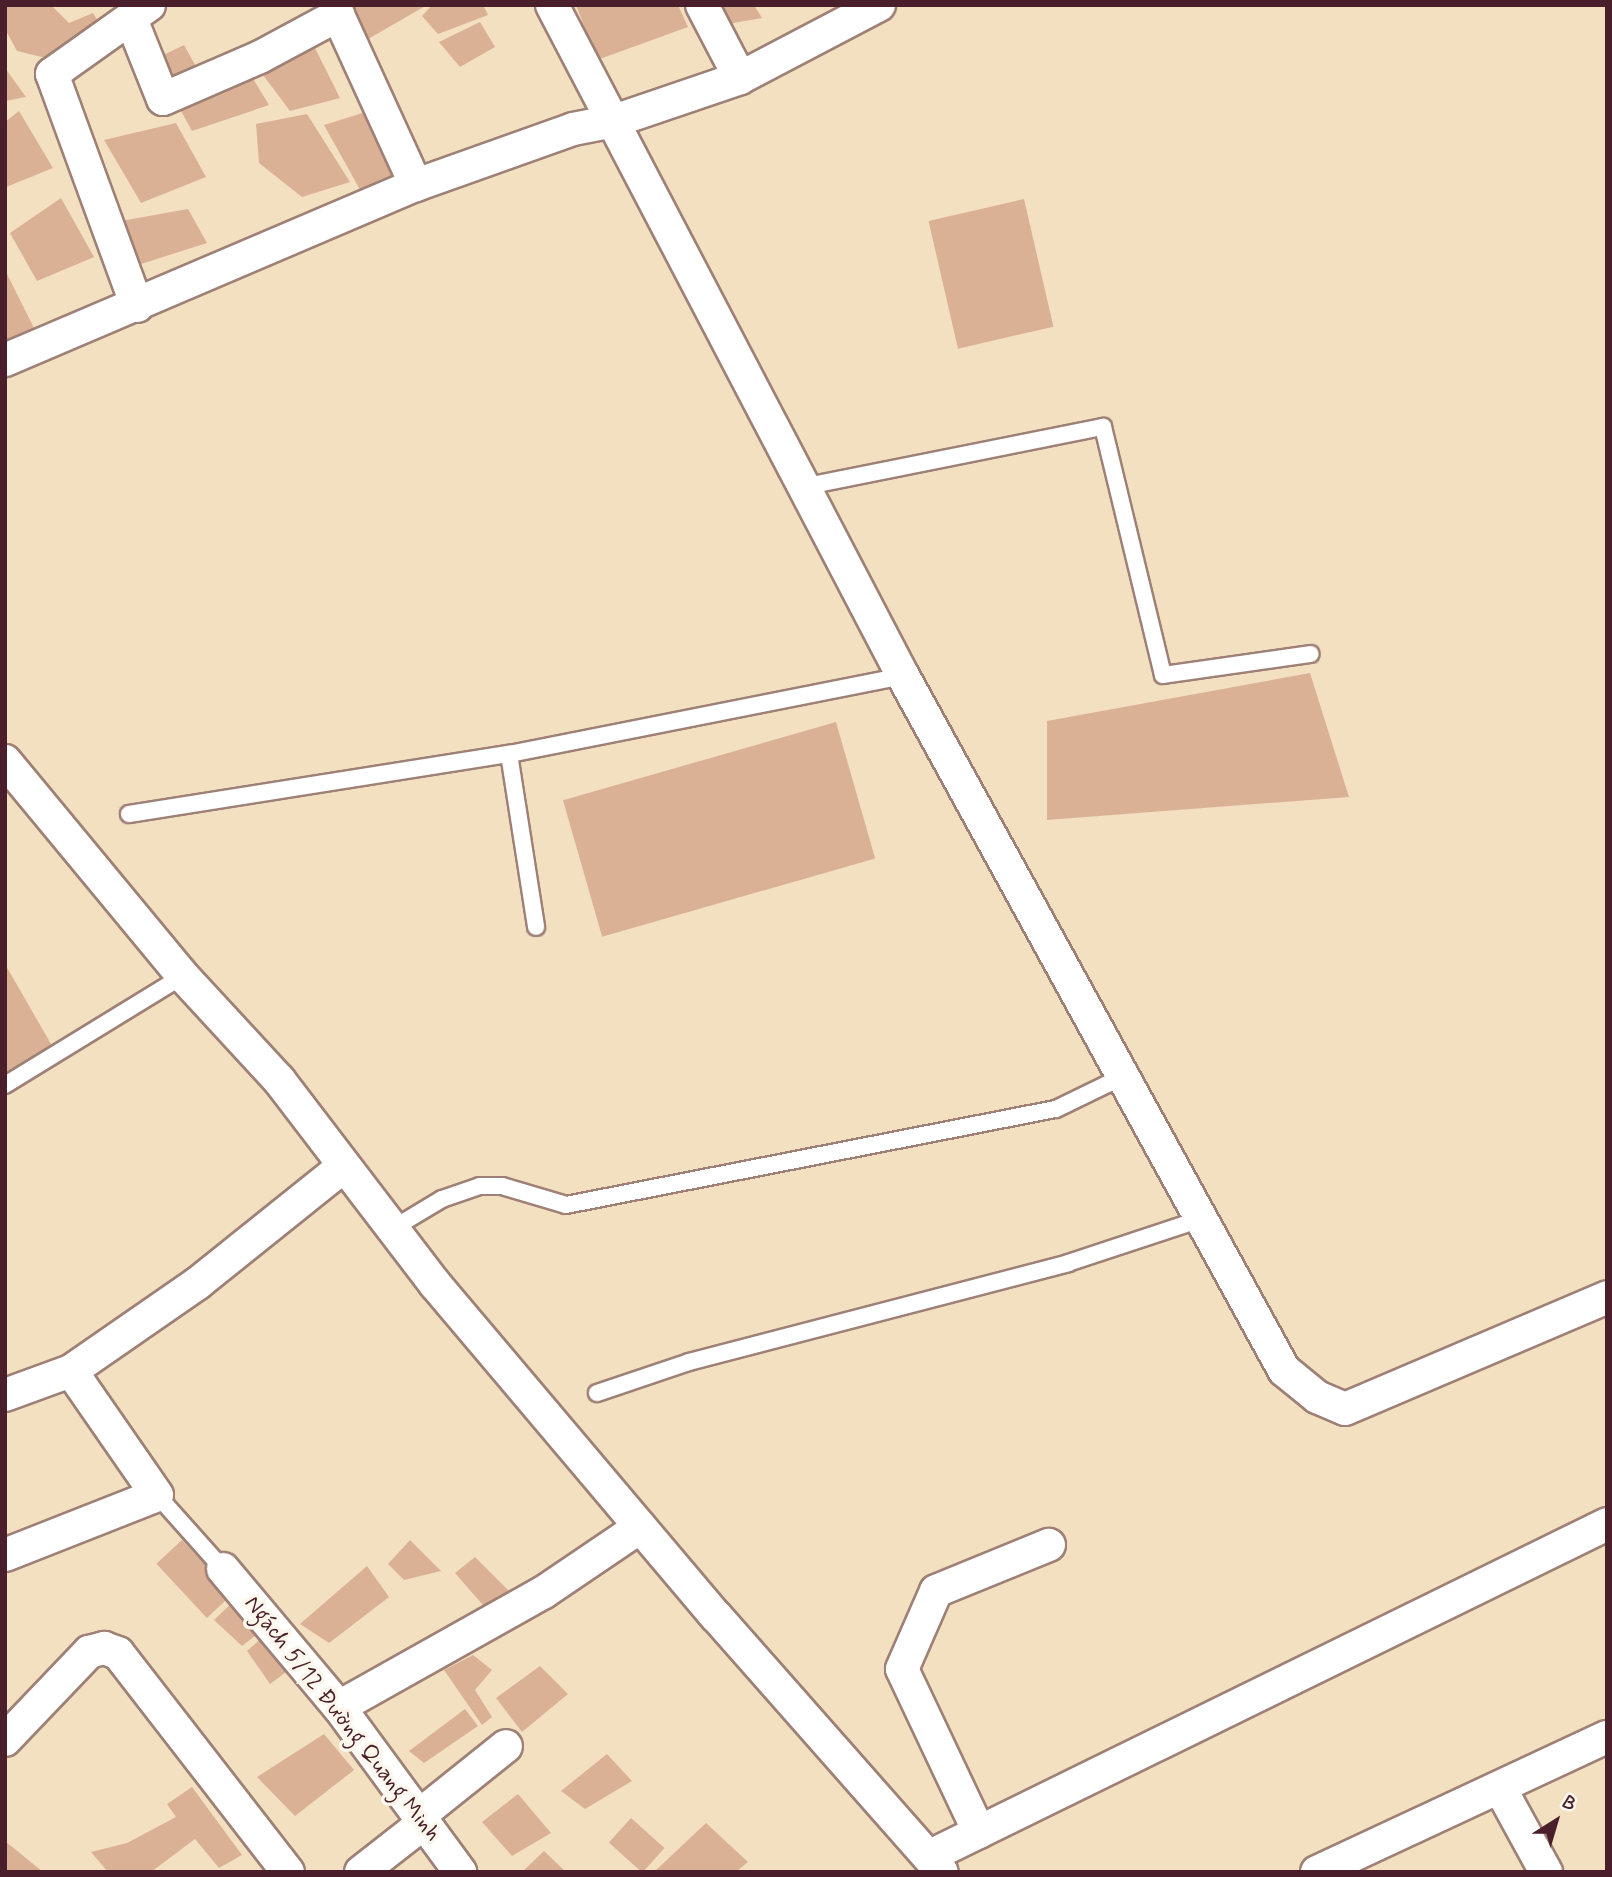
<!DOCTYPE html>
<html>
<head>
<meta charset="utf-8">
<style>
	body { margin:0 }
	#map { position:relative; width:1612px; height:1877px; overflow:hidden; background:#f2e0c1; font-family:Mynerve,sans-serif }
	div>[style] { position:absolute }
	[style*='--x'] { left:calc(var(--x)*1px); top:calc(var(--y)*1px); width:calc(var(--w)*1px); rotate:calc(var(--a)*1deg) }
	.building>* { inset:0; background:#dbb195; transform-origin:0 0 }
	.roads { filter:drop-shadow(2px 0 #9e8076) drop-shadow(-2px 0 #9e8076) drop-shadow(0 2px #9e8076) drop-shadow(0 -2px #9e8076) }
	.service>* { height:16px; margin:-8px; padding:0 8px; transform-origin:8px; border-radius:8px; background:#fff }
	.minor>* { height:32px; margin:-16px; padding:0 16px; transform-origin:16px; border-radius:16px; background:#fff }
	span { translate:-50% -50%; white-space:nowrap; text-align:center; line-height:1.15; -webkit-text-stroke:7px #fbf7ec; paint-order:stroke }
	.street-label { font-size:23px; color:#4a1f2b }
	.frame { position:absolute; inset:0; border:7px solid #4a1f2b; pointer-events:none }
	.north { position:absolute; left:1521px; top:1786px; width:70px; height:70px; -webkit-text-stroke:5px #fbf7ec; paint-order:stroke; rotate:37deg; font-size:19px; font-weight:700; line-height:28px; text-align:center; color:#4a1f2b }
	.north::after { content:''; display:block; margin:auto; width:24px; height:32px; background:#4a1f2b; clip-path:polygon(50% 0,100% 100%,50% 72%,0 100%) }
</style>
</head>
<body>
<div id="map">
	<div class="building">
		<div style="clip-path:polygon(5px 5px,51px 5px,69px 23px,93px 13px,114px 46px,50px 59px,17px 51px,5px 29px)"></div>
		<div style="clip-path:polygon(339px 5px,427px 5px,363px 42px)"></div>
		<div style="clip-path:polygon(432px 5px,483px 5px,488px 15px,438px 34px,422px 16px)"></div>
		<div style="clip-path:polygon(576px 5px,678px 5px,688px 27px,597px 60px)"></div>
		<div style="clip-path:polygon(716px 5px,754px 5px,762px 18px,728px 24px)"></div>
		<div style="clip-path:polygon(480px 22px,495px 47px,460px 67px,439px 42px)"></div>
		<div style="clip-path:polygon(311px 40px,340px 98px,290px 111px,263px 75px)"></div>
		<div style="clip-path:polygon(184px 45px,209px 90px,249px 72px,269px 105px,192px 131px,153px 60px)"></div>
		<div style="clip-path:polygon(5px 68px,26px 97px,5px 101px)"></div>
		<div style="clip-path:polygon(385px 106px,418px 181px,368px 204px,324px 125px)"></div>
		<div style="clip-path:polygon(19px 111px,53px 168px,6px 187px,5px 122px)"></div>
		<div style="clip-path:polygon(307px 114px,350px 182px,302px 197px,259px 163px,256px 124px)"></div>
		<div style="clip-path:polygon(176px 123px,206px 177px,141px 203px,104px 140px)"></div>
		<div style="clip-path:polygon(61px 198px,94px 257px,37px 281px,10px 233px)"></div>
		<div style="left:1024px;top:199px;width:131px;height:98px;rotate:77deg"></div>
		<div style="clip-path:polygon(188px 209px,207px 243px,141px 264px,121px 221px)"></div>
		<div style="clip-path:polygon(5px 270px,35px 330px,5px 342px)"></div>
		<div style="clip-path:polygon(1310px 673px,1349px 797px,1047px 820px,1047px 721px)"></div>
		<div style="left:836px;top:722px;width:142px;height:284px;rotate:74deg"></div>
		<div style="clip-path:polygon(5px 964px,55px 1051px,5px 1074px)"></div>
		<div style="left:182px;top:1540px;width:74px;height:35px;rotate:47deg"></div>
		<div style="clip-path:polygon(410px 1540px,441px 1571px,404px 1580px,388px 1564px)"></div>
		<div style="clip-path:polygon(475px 1557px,510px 1592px,489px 1612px,455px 1573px)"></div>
		<div style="clip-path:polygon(367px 1566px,389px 1597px,329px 1643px,300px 1624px)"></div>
		<div style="clip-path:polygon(234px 1601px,261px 1631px,242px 1646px,214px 1620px)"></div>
		<div style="clip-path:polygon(265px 1635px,293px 1667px,270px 1684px,247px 1651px)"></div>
		<div style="clip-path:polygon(473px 1655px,492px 1670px,475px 1690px,492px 1717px,482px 1725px,444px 1670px)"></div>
		<div style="clip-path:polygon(540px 1666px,568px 1694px,522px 1732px,496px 1698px)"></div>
		<div style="clip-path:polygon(465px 1709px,478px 1726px,424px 1763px,409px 1751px)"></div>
		<div style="clip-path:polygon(324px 1734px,354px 1770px,295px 1816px,257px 1777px)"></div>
		<div style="clip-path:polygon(607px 1754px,632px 1781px,585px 1809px,561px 1791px)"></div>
		<div style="clip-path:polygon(192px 1787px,242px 1855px,219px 1868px,195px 1839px,151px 1872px,108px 1872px,91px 1852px,127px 1843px,176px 1817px,167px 1804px)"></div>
		<div style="clip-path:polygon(518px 1794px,551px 1833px,512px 1856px,482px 1822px)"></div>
		<div style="left:631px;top:1818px;width:45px;height:33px;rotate:42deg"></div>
		<div style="clip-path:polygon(706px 1823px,748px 1862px,736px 1872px,654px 1872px)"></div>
		<div style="clip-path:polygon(5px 1841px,43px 1872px,5px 1872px)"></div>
		<div style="clip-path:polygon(544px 1851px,566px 1872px,522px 1872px)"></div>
	</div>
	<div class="roads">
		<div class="service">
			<div style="--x:802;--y:487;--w:307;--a:-11.3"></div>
			<div style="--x:1103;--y:427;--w:255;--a:76.4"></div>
			<div style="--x:1163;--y:675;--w:149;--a:-8.1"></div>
			<div style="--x:509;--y:754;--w:175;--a:81.1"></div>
			<div style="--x:129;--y:814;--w:385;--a:-9"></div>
			<div style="--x:509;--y:754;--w:402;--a:-11.2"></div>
			<div style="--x:5;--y:1085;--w:209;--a:-31.5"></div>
			<div style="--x:392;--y:1229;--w:58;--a:-31"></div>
			<div style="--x:442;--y:1199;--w:40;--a:-18.9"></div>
			<div style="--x:480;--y:1186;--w:22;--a:0"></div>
			<div style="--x:502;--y:1186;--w:67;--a:16.5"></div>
			<div style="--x:566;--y:1205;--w:499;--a:-11.1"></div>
			<div style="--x:1056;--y:1109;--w:76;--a:-25.9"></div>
			<div style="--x:597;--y:1393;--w:97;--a:-18.6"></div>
			<div style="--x:689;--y:1362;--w:392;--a:-14.6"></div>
			<div style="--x:1068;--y:1263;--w:143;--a:-18.3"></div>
			<div style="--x:157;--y:1495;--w:99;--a:48.3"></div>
		</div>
		<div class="minor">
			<div style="--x:552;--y:5;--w:757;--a:62.39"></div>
			<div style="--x:903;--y:676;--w:792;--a:61.23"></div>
			<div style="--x:1284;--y:1370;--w:43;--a:39.3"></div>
			<div style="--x:1317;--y:1397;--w:30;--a:23"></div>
			<div style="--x:1345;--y:1409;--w:285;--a:-23.1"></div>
			<div style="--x:702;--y:5;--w:82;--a:62.5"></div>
			<div style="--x:131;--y:19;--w:86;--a:68.2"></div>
			<div style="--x:163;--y:99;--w:106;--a:-23.4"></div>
			<div style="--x:260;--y:57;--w:89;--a:-28.3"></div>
			<div style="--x:338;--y:15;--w:187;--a:65.4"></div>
			<div style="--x:137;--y:306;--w:247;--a:-110.1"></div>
			<div style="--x:52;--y:74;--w:119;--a:-35.4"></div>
			<div style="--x:5;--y:360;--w:447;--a:-23.1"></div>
			<div style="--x:416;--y:185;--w:167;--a:-19.6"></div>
			<div style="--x:573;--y:129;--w:42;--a:-11"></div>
			<div style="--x:614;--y:121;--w:133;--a:-18.8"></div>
			<div style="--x:740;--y:78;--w:157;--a:-27.7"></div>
			<div style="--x:5;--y:761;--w:279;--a:50.4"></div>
			<div style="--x:183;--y:976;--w:142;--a:47.3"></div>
			<div style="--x:279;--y:1080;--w:257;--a:52.6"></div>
			<div style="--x:435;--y:1284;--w:435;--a:49.8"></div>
			<div style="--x:716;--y:1616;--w:341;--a:48.6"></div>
			<div style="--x:5;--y:1395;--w:70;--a:-20"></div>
			<div style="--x:71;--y:1371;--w:155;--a:-34.7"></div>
			<div style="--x:198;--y:1283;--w:187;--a:-38.7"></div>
			<div style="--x:5;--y:1555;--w:163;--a:-21.5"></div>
			<div style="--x:157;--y:1495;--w:151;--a:-124.7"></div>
			<div style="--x:223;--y:1569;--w:180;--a:50"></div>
			<div style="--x:339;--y:1707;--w:205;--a:53.7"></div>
			<div style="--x:339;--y:1707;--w:235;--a:-29.3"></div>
			<div style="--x:544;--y:1592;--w:116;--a:-34.1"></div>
			<div style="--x:5;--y:1740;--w:122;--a:-46.3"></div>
			<div style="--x:89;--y:1652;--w:16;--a:-15"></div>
			<div style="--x:104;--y:1648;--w:15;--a:20"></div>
			<div style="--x:118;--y:1653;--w:277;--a:52.2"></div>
			<div style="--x:1500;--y:1788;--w:96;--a:61.3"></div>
			<div style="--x:420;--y:1815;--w:110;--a:-38.7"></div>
			<div style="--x:979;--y:1832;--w:180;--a:-115.3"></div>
			<div style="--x:902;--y:1669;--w:85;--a:-66.4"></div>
			<div style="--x:936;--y:1591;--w:122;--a:-22.2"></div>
			<div style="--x:930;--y:1856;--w:754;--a:-26.12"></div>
			<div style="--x:361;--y:1872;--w:81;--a:-38"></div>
			<div style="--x:1317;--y:1872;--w:320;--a:-25"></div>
		</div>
	</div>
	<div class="street-label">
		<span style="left:342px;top:1719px;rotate:52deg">Ngách 5/12 Đường Quang Minh</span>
	</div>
	<div class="frame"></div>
	<div class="north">B</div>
</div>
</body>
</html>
